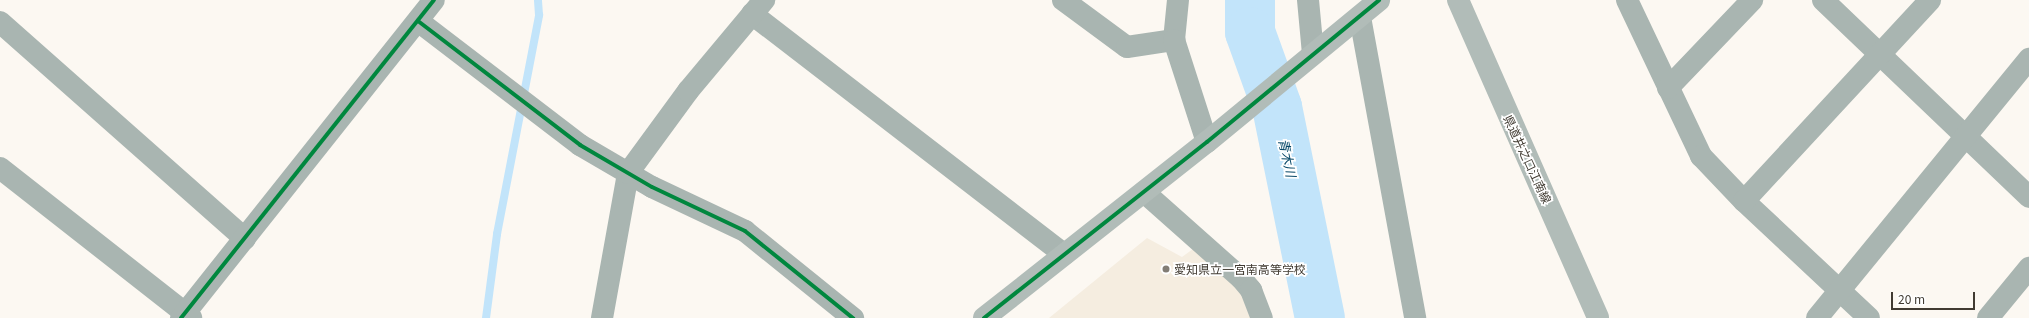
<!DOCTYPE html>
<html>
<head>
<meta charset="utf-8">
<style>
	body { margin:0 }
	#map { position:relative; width:2029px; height:318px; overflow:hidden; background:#fcf8f2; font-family:Georgia,"Noto Sans JP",serif }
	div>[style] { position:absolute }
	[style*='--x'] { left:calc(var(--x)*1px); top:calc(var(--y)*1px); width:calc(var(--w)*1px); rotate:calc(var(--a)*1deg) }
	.built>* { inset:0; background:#f5ede0 }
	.stream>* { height:8px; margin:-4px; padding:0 4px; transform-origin:4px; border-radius:4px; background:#c2e4fa }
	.river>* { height:50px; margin:-25px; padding:0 25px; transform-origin:25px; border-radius:25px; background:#c2e4fa }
	.street>* { height:22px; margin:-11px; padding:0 11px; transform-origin:11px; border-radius:11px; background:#a9b5b1 }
	.secondary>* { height:22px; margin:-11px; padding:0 11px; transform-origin:11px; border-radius:11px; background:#b1bcb8 }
	.cycleway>* { height:4px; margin:-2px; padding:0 2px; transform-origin:2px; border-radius:2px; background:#00873e }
	.dots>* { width:11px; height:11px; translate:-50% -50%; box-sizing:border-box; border:2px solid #fff; border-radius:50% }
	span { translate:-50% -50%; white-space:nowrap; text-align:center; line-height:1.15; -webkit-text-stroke:3.5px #fff; paint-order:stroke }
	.street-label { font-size:12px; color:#413b32 }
	.poi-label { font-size:12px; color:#413b32 }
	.left { translate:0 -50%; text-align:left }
	.water-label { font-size:13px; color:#054666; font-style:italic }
	.scale { position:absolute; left:1891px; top:292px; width:84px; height:18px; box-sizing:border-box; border:2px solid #413b32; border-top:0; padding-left:5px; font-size:12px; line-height:14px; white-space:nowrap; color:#413b32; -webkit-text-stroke:3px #fff; paint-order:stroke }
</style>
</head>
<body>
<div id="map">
	<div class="built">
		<div style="clip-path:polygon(1147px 238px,1182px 257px,1197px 246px,1237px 282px,1254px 318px,1049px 318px)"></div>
	</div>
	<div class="stream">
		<div style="--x:486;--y:318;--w:85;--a:-82.5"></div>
		<div style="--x:497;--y:234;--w:223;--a:-79.1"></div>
		<div style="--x:539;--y:15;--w:15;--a:-94"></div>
	</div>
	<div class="river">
		<div style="--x:1250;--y:0;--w:32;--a:90"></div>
		<div style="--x:1250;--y:32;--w:80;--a:70.2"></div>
		<div style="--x:1277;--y:107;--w:215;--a:78.5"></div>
	</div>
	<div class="street">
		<div style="--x:1063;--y:0;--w:79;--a:36.3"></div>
		<div style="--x:1127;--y:47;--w:48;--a:-8.5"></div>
		<div style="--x:1174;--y:40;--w:40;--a:-84.3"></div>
		<div style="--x:1308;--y:0;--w:54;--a:84.7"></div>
		<div style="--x:1627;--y:0;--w:173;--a:64.6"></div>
		<div style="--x:1701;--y:156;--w:62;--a:46.3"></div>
		<div style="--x:1744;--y:201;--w:171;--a:43.1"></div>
		<div style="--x:1823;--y:0;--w:285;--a:43.7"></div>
		<div style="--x:752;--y:14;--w:394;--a:37.6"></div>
		<div style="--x:1360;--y:17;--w:306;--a:79.6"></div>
		<div style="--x:418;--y:21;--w:204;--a:37.4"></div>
		<div style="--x:580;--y:145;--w:83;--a:30.3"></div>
		<div style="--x:652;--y:187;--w:103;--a:25.3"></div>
		<div style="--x:745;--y:231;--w:139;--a:38.9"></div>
		<div style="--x:0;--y:22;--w:327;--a:41.5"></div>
		<div style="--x:1174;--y:40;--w:107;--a:72.1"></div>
		<div style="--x:1668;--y:88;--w:122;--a:-46.3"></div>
		<div style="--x:0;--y:168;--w:243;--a:38.1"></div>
		<div style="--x:1144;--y:192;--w:130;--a:41.6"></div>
		<div style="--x:1241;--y:278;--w:16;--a:50"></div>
		<div style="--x:1251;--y:290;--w:30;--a:69"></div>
		<div style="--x:1744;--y:201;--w:274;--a:-47.2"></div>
		<div style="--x:181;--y:318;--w:406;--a:-51.5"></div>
		<div style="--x:602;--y:318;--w:147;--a:-79.8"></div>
		<div style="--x:628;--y:173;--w:102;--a:-53.8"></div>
		<div style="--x:688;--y:91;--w:119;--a:-50.1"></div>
		<div style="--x:1817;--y:318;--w:335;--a:-50.7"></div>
		<div style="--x:1988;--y:318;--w:65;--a:-50.6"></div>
	</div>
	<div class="secondary">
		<div style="--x:1458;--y:0;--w:347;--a:66.2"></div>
		<div style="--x:984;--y:318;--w:284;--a:-38.3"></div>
		<div style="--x:1207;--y:142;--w:223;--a:-39.5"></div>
	</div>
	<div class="cycleway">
		<div style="--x:418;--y:21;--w:204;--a:37.4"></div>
		<div style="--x:580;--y:145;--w:83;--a:30.3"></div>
		<div style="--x:652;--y:187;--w:103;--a:25.3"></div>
		<div style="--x:745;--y:231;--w:139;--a:38.9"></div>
		<div style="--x:181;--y:318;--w:406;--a:-51.5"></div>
		<div style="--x:984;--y:318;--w:284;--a:-38.3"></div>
		<div style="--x:1207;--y:142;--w:223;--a:-39.5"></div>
	</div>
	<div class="dots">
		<div style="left:1166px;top:269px;background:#827d75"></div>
	</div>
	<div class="street-label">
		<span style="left:1528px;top:159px;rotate:65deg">県道井之口江南線</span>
	</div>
	<div class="poi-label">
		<span class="left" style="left:1174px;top:269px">愛知県立一宮南高等学校</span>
	</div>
	<div class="water-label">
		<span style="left:1287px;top:158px;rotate:78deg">青木川</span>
	</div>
	<div class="scale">20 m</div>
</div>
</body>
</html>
